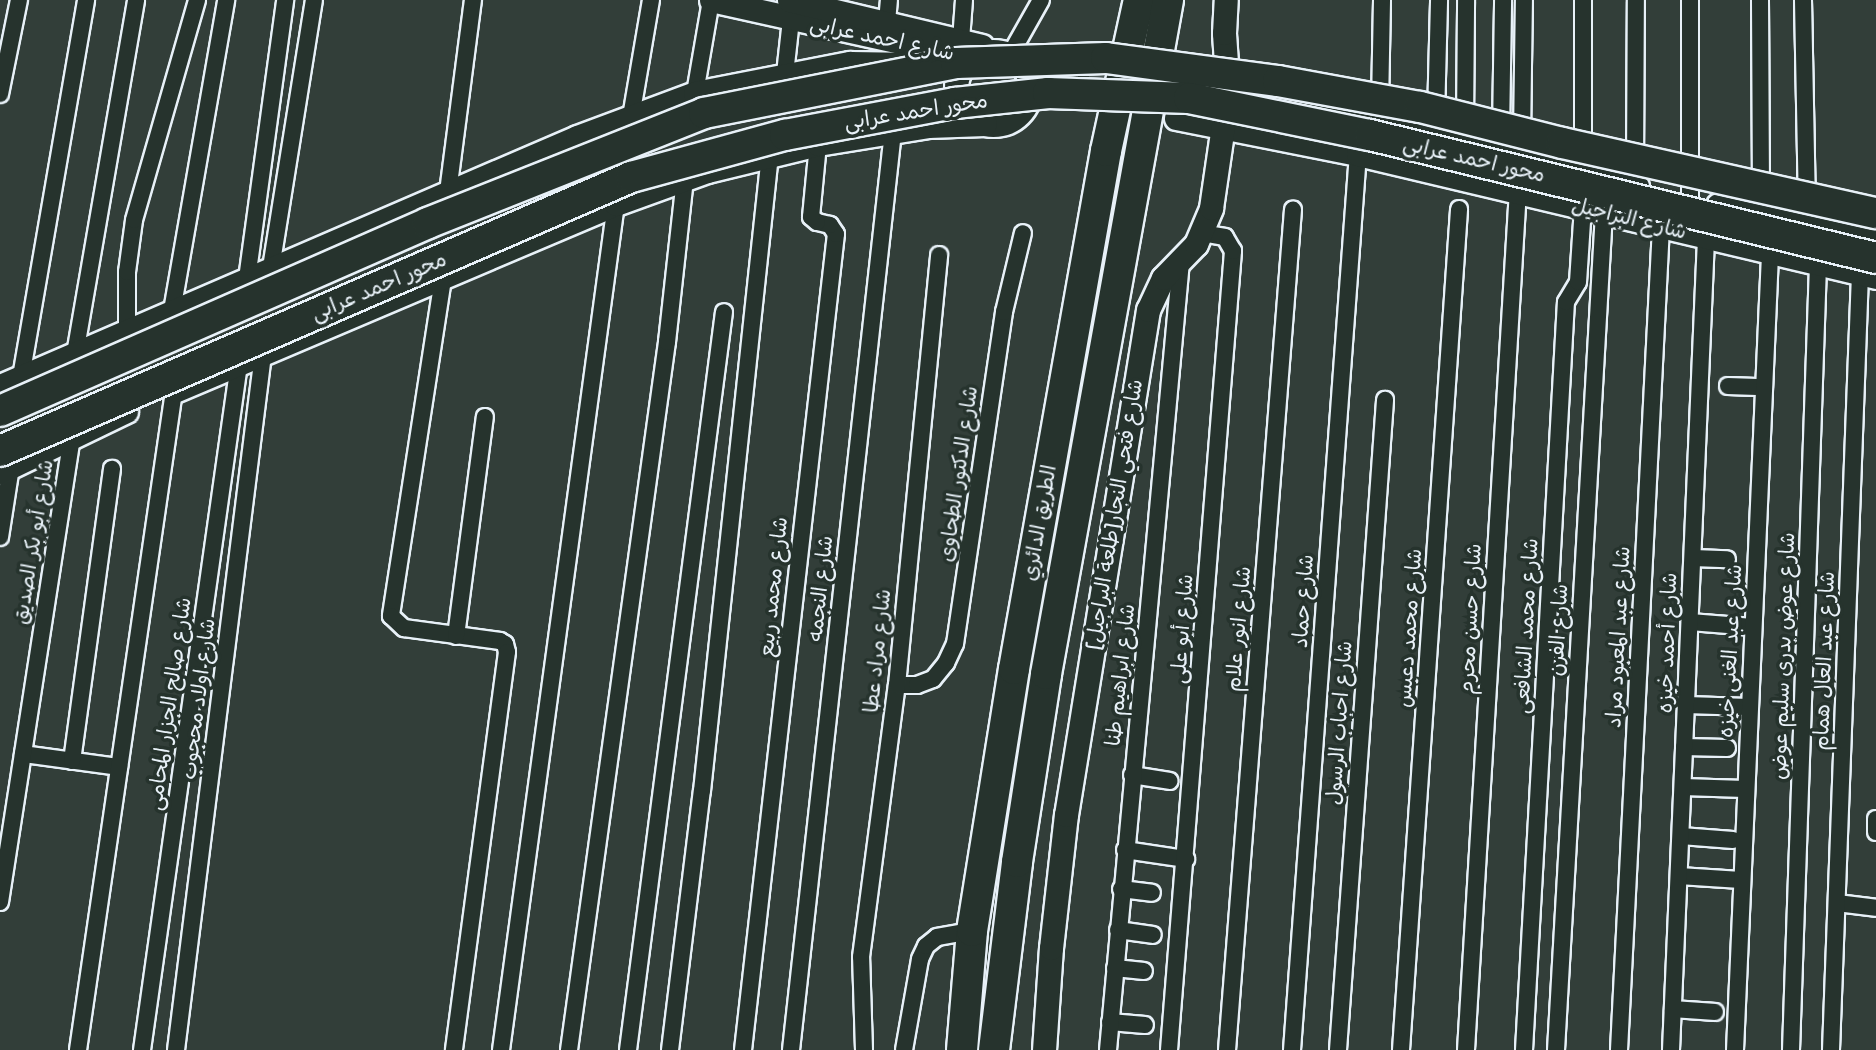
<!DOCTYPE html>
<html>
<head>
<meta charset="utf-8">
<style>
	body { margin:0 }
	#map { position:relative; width:1876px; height:1050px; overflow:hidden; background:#323e39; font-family:"Balsamiq Sans","Playpen Sans Arabic",sans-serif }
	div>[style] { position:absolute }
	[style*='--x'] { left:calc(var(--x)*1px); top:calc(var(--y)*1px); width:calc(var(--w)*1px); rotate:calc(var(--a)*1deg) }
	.secondary-tunnel>* { height:23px; margin-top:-11.5px; transform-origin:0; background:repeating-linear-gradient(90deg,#4d5956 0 23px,transparent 0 34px) }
	.roads { filter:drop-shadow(2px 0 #e8f1f8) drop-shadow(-2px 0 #e8f1f8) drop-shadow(0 2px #e8f1f8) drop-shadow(0 -2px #e8f1f8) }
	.street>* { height:16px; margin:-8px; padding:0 8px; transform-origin:8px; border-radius:8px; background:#26332d }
	.secondary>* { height:23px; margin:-11.5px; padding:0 11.5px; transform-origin:11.5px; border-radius:11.5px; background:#26332d }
	.secondary>.ring { margin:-11.5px; padding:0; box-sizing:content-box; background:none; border:23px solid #26332d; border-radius:50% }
	.highway>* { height:30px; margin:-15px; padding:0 15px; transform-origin:15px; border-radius:15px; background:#26332d }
	.bridges { filter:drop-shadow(2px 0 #e8f1f8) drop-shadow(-2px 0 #e8f1f8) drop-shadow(0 2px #e8f1f8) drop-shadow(0 -2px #e8f1f8) }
	.highway-bridge>* { height:30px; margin:-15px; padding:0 15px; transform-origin:15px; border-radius:15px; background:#26332d }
	span { translate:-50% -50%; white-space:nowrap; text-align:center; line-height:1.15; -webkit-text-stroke:7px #26332d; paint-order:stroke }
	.street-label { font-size:21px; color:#e8f1f8 }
</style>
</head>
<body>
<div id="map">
	<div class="secondary-tunnel">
		<div style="--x:1055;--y:71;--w:80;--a:5.7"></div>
	</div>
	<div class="roads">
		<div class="street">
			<div style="--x:1690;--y:0;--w:199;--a:90"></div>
			<div style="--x:1760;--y:0;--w:194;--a:89.7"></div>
			<div style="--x:1803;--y:0;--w:204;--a:88.9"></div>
			<div style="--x:887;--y:22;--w:22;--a:-85"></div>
			<div style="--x:961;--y:40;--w:40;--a:-85.7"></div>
			<div style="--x:1010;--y:55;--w:63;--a:-60.6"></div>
			<div style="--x:785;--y:74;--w:54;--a:-83.7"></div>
			<div style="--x:695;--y:93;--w:94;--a:-80.2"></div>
			<div style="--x:0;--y:94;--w:96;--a:-78.6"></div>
			<div style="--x:1380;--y:105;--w:105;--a:-88.9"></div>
			<div style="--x:631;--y:117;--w:119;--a:-80.3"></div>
			<div style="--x:1436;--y:117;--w:117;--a:-88.5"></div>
			<div style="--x:1465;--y:124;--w:124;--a:-89.5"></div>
			<div style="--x:1501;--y:132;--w:132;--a:-89.1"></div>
			<div style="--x:1522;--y:138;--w:138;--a:-89.2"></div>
			<div style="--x:1583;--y:152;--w:152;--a:-90"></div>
			<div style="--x:1635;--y:166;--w:166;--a:-89.7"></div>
			<div style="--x:448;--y:192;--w:194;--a:-82.6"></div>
			<div style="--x:271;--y:268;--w:271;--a:-80.9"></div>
			<div style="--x:247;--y:279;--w:282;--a:-82.2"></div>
			<div style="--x:443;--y:279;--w:341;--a:98.8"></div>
			<div style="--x:391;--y:616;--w:18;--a:43"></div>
			<div style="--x:404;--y:628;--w:97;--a:7.7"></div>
			<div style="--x:500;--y:641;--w:6;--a:31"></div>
			<div style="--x:505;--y:644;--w:8;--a:76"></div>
			<div style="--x:507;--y:652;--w:402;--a:97.6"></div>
			<div style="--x:172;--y:311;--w:316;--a:-80.1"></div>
			<div style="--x:127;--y:331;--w:59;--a:-90"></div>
			<div style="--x:127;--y:272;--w:52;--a:-82.3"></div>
			<div style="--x:134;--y:220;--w:229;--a:-74"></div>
			<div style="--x:75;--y:354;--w:359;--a:-80.2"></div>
			<div style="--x:21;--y:377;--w:383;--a:-80.2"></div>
			<div style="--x:1728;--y:386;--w:36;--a:2"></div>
			<div style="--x:0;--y:537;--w:71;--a:-81.1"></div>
			<div style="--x:1693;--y:558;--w:34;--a:2"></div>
			<div style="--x:1690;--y:622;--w:63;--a:4.5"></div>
			<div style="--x:456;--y:636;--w:221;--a:-82.5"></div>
			<div style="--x:897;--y:685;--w:20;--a:0"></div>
			<div style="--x:917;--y:685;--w:17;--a:-21"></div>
			<div style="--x:933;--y:679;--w:21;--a:-51"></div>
			<div style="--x:946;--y:663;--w:21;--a:-65"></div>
			<div style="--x:955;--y:644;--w:336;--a:-81.6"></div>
			<div style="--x:1004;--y:312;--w:81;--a:-76.5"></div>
			<div style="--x:1686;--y:705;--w:63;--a:1.8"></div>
			<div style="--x:1684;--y:747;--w:43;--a:1.3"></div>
			<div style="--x:23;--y:754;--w:97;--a:7.7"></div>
			<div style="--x:72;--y:761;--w:295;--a:-82.2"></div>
			<div style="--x:1132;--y:775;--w:38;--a:9"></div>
			<div style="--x:1683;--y:787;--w:62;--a:1.8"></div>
			<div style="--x:1876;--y:832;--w:13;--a:-90"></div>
			<div style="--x:1681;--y:836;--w:52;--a:4.4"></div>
			<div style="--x:1125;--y:850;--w:62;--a:8.4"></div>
			<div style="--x:1679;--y:876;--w:62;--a:3.7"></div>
			<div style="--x:1121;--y:889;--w:31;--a:7"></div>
			<div style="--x:0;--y:902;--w:471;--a:-81.2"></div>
			<div style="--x:1837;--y:903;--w:39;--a:7"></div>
			<div style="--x:1118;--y:930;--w:35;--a:8"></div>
			<div style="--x:1115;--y:968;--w:29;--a:6"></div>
			<div style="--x:1673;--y:1009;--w:42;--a:4.1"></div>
			<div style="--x:1110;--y:1022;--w:35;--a:5"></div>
			<div style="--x:78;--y:1050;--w:666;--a:-81.71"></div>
			<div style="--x:142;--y:1050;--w:693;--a:-81.95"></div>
			<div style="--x:176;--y:1050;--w:701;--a:-82.87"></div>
			<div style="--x:501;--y:1050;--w:854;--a:-82.26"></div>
			<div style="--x:569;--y:1050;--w:715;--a:-82.12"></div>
			<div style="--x:667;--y:342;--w:165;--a:-83.7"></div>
			<div style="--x:628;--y:1050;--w:744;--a:-82.59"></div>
			<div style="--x:670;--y:1050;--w:261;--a:-83"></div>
			<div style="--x:702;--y:791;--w:640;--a:-83.9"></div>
			<div style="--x:743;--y:1050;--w:821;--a:-83.5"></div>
			<div style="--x:836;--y:234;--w:11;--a:-124"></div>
			<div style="--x:830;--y:225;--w:13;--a:-167"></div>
			<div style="--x:817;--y:222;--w:8;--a:-140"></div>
			<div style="--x:811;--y:217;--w:73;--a:-84.5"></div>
			<div style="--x:791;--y:1050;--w:924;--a:-83.66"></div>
			<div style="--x:864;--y:1050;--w:93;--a:-91.8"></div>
			<div style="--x:861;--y:957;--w:274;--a:-82.5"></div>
			<div style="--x:897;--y:685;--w:432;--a:-84.4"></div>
			<div style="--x:904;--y:1050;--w:92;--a:-80"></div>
			<div style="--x:920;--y:959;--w:14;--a:-65"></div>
			<div style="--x:926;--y:946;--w:14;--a:-39"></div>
			<div style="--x:937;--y:937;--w:36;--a:-10"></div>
			<div style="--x:1108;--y:1050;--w:791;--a:-84.71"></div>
			<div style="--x:1169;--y:1050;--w:802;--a:-85.42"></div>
			<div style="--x:1233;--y:251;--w:16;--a:-120"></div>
			<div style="--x:1225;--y:237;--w:23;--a:-170"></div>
			<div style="--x:1227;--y:1050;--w:843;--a:-85.51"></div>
			<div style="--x:1292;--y:1050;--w:898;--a:-85.79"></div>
			<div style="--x:1338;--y:1050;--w:652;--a:-85.86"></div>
			<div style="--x:1401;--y:1050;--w:843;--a:-86.05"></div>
			<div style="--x:1466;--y:1050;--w:861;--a:-86.54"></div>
			<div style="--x:1524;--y:1050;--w:749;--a:-86.79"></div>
			<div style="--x:1566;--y:302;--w:23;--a:-59"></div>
			<div style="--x:1578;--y:282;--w:75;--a:-86.2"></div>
			<div style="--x:1556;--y:1050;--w:839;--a:-86.72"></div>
			<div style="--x:1619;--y:1050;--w:824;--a:-87.08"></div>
			<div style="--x:1671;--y:1050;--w:813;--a:-87.53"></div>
			<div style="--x:1735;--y:1050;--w:797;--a:-87.48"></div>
			<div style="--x:1791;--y:1050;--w:786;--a:-88.03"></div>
			<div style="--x:1831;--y:1050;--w:778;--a:-87.86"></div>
		</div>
		<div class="secondary">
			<div style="--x:711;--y:0;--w:263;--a:12.5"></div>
			<div style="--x:789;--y:0;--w:198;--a:13.4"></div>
			<div class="ring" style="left:956px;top:51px;width:51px;height:51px"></div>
			<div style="--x:1238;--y:94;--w:231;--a:11.5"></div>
			<div style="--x:1464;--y:140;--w:179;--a:14.9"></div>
			<div style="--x:1176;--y:118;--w:186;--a:11.2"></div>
			<div style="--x:1358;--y:154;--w:532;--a:13.36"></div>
			<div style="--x:1718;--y:205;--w:162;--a:12.5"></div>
			<div style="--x:0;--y:386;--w:628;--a:-23.34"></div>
			<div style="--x:577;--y:137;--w:126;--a:-20.4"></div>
			<div style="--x:695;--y:93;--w:158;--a:-11"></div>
			<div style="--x:850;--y:63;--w:63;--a:0.9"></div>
			<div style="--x:177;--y:390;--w:477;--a:-23"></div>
			<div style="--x:616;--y:204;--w:97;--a:-19.9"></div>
			<div style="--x:707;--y:171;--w:114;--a:-13.7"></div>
			<div style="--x:818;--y:144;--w:111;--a:-9.3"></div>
			<div style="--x:928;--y:126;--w:57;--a:-2"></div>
			<div style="--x:0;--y:472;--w:140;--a:-25.8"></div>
			<div style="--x:1044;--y:1050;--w:102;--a:-86.1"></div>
			<div style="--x:1051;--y:948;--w:134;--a:-83.6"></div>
			<div style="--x:1066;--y:815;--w:512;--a:-80.78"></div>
			<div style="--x:1148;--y:310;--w:35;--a:-65"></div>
			<div style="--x:1163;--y:278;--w:47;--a:-45.9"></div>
			<div style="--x:1196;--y:244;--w:39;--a:-67"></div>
			<div style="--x:1211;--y:208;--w:117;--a:-81.7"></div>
			<div style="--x:1228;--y:92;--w:59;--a:-93.9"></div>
			<div style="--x:1224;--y:33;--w:33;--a:-87"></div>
		</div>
		<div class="highway">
			<div style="--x:962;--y:1050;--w:119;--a:-85.2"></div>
			<div style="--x:972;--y:931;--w:265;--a:-80.9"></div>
			<div style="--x:1014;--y:669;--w:526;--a:-79.93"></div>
			<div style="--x:1106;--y:151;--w:155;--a:-77.7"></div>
			<div style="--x:994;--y:1050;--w:189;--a:-83"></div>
			<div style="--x:1017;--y:862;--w:190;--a:-81.2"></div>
			<div style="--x:1046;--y:674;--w:685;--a:-79.74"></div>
		</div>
	</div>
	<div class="bridges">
		<div class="highway-bridge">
			<div style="--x:0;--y:411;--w:467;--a:-23.7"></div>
			<div style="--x:428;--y:223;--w:297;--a:-21.7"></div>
			<div style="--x:704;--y:113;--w:257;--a:-11.2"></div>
			<div style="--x:956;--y:63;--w:150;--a:-1.9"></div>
			<div style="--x:1106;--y:58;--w:174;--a:7.6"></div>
			<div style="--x:1278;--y:81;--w:144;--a:10.4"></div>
			<div style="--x:1420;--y:107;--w:146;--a:14.2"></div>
			<div style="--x:1562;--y:143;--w:322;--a:12.6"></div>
			<div style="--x:0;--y:451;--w:688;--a:-23.47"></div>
			<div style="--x:631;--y:177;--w:160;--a:-15.3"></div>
			<div style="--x:785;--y:135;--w:173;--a:-10.7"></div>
			<div style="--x:955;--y:103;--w:94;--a:-6.1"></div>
			<div style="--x:1048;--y:93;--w:141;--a:2"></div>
			<div style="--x:1189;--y:98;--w:185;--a:11.6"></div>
			<div style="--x:1370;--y:135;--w:521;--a:13.66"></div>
		</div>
	</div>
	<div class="street-label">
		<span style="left:882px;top:39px;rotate:12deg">شارع احمد عرابى</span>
		<span style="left:916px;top:112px;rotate:-9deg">محور احمد عرابى</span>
		<span style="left:1474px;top:160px;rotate:13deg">محور احمد عرابى</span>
		<span style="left:1629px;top:219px;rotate:14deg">شارع البراجيل</span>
		<span style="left:379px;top:287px;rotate:-23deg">محور احمد عرابى</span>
		<span style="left:959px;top:474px;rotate:-82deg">شارع الدكتور الطحاوى</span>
		<span style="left:1115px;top:515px;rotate:-81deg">شارع فتحي النجار[طلعة البراجيل]</span>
		<span style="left:1040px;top:523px;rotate:-80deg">الطريق الدائري</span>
		<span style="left:34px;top:542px;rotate:-81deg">شارع أبو بكر الصديق</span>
		<span style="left:774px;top:587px;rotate:-84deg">شارع محمد ربيع</span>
		<span style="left:821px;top:589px;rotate:-84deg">شارع النجمه</span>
		<span style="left:1304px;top:601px;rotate:-86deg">شارع حماد</span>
		<span style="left:1471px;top:619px;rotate:-87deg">شارع حسن محرم</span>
		<span style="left:1527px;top:626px;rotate:-87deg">شارع محمد الشافعى</span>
		<span style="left:1410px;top:628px;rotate:-86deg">شارع محمد دعبس</span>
		<span style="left:1183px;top:629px;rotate:-86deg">شارع أبو على</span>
		<span style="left:1239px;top:629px;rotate:-85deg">شارع انور علام</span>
		<span style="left:1559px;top:630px;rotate:-87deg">شارع الفرن</span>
		<span style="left:1619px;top:637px;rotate:-87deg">شارع عبد المعبود مراد</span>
		<span style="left:1668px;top:643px;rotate:-88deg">شارع أحمد خيزه</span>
		<span style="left:878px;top:651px;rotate:-84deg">شارع مراد عطا</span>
		<span style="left:1731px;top:651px;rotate:-87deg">شارع عبد الغنى خيزه</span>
		<span style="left:1784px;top:656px;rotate:-88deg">شارع عوض بدرى سليم عوض</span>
		<span style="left:1825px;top:661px;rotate:-88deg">شارع عبد العال همام</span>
		<span style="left:1121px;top:675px;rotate:-84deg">شارع ابراهيم طنا</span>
		<span style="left:199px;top:699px;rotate:-83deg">شارع اولاد محجوب</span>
		<span style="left:170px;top:704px;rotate:-82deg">شارع صالح الجزار المحامى</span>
		<span style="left:1340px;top:723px;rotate:-86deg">شارع احباب الرسول</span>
	</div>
</div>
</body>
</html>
